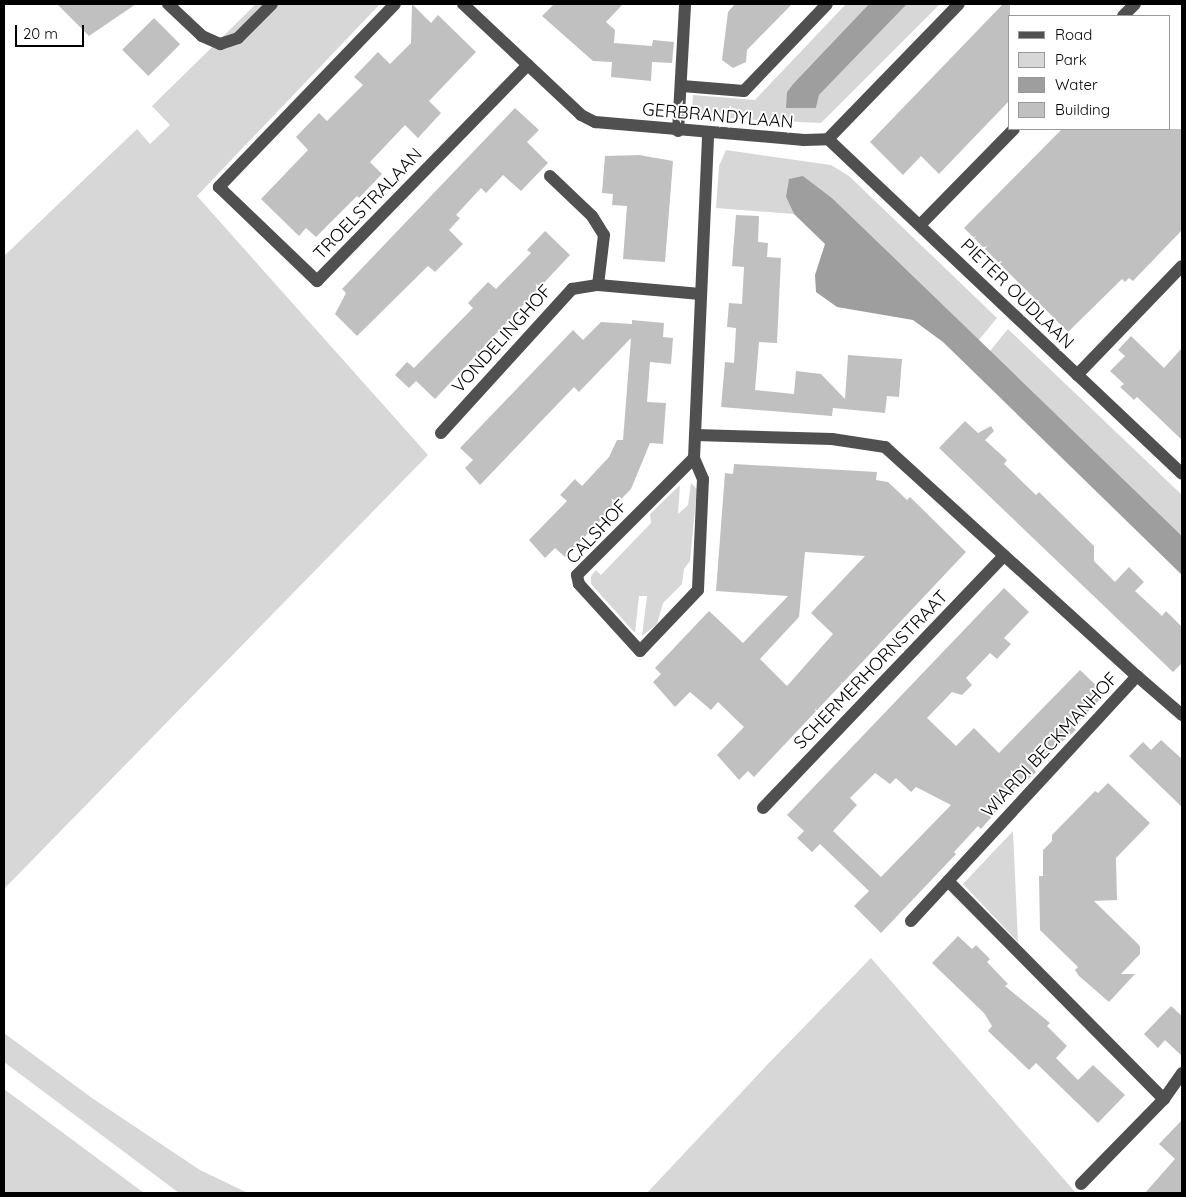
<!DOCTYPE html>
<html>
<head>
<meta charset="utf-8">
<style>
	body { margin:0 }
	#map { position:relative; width:1186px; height:1197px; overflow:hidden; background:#fff; font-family:Quicksand,sans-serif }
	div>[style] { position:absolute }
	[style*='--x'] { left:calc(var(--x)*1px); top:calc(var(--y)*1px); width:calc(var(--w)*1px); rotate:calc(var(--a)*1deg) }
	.green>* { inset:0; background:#d7d7d7 }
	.water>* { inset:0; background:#9e9e9e }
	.building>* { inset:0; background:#c0c0c0; transform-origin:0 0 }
	.minor>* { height:12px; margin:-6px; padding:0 6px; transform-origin:6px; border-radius:6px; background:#505050 }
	span { translate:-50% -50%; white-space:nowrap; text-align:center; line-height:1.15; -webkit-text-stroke:4px #fff; paint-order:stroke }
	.street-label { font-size:18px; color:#000 }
	.frame { position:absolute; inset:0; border:5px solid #000; pointer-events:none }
	.legend { position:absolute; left:1008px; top:15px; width:162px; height:115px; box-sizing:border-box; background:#fff; border:1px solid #999; margin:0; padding:6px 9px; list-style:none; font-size:15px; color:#000 }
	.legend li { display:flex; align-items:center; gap:10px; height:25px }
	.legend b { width:25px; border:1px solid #999 }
	.scale { position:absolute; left:15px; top:25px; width:69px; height:22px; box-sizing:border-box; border:2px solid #000; border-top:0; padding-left:6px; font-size:15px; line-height:18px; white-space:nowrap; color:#000; -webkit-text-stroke:4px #fff; paint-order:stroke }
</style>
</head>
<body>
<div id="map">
	<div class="green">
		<div style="clip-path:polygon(256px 4px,380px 4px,197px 196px,428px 455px,4px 889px,4px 256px,137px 129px,150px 144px,170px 125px,152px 106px)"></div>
		<div style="clip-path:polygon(846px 4px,869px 4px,793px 84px,787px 92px,787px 108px,816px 108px,819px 95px,907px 4px,940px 4px,821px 123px,737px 119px,700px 114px,692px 108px,693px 95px,755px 100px)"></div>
		<div style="clip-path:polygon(726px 150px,831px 165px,849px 176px,997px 318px,978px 341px,832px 198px,803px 176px,786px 197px,794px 214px,716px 208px,719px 166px)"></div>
		<div style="clip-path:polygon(1008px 329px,1182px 495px,1182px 536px,990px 351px)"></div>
		<div style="clip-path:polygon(691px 483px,697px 489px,690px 561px,684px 569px,682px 584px,663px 603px,657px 624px,642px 636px,647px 596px,639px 596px,635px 633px,591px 584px,591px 576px,596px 570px,601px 575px,651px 523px,650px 514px,680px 485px,678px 514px,688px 505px)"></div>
		<div style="clip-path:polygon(1013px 831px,1018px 942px,963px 884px)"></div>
		<div style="clip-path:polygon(871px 958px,1076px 1193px,647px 1193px,766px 1066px)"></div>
		<div style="clip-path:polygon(4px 1033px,92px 1098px,200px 1170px,248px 1193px,179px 1193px,4px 1062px)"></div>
		<div style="clip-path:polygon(4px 1089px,144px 1193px,4px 1193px)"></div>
	</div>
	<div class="water">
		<div style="clip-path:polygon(869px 4px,907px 4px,819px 95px,816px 108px,786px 108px,787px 92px,793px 84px)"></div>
		<div style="clip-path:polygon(803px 176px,832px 198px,1182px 536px,1182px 575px,943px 342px,913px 320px,837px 307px,816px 292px,815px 275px,825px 244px,794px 214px,786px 197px,789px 179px)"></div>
	</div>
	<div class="building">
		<div style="clip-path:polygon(57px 4px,136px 4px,89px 36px)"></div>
		<div style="clip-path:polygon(412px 4px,431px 23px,438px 15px,476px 52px,429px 101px,441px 113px,418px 138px,405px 125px,370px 162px,382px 174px,359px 198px,357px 196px,316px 237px,306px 228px,299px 236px,261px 199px,308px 150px,296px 137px,319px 113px,327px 121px,363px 85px,354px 77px,378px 52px,390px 64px,411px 43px)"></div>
		<div style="clip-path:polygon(554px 4px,623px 4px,606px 22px,615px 30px,614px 43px,652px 46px,653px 40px,674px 42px,672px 63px,652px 62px,651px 81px,611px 77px,612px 62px,593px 61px,542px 16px)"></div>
		<div style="clip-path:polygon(735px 4px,792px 4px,747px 50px,746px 62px,733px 68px,722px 60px,728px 12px)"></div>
		<div style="clip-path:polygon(1003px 4px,1010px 4px,1010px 100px,939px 174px,921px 156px,903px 175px,870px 142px)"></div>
		<div style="left:154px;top:18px;width:37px;height:45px;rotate:45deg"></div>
		<div style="clip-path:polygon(515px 108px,539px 130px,527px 142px,548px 163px,521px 191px,503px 175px,486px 193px,481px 188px,456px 215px,460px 218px,449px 230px,463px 244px,435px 272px,428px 266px,357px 336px,335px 314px,346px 293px,342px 289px)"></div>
		<div style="clip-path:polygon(1062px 129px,1182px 129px,1182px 230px,1133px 281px,1129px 278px,1125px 282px,1122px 279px,1068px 332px,964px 228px)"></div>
		<div style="clip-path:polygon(639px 155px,673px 161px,665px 262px,623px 259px,627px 206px,612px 205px,613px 194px,602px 193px,605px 156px)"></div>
		<div style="clip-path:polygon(736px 215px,759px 216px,758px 242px,768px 243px,767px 257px,781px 258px,777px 343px,759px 342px,755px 390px,794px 394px,796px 371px,821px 374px,845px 399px,848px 355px,902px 359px,899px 397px,887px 396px,885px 413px,833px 408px,832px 416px,721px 407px,725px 362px,734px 363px,736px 328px,727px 327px,729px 303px,742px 304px,744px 267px,732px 266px)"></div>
		<div style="clip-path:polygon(545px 231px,570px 255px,435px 399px,416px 381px,409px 388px,395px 375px,407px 362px,414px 368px,473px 308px,468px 303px,488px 282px,496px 289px,531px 253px,527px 250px)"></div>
		<div style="clip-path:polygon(632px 320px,664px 323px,663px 337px,673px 338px,671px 364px,650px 362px,647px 402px,666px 403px,663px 444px,650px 443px,631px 489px,565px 557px,555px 548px,545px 558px,529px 540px,567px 501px,560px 495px,575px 479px,582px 486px,609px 457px,617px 440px,623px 440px,631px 338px,579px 392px,574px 387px,480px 485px,465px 468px,473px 460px,460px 448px,573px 330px,583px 340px,601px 322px,632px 324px)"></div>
		<div style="clip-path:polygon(1131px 336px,1164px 368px,1182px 348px,1182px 440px,1137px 397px,1134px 400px,1120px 387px,1124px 384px,1110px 371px,1125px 356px,1118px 350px)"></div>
		<div style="clip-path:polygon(965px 421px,978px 433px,991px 426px,994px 431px,985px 440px,1007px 460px,1004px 464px,1036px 495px,1039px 492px,1094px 546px,1094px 561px,1115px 582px,1129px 567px,1144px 582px,1135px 591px,1162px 616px,1166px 611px,1182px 627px,1182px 663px,1173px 672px,939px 448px)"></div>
		<div style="clip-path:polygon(evenodd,734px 464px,877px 472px,876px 480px,888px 482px,907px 500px,910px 497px,966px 552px,754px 777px,748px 771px,739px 780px,717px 755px,744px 727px,718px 702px,711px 710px,690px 692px,675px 707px,653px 682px,661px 674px,655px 668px,709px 611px,743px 643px,788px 596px,716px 591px,725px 473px,733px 474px,734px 464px,805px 552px,865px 556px,811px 613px,833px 634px,787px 686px,760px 659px,799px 617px,805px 552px)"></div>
		<div style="clip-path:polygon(evenodd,1004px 588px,1029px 612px,1004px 638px,1011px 644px,997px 659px,990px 653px,966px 678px,972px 685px,962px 695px,952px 692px,927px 718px,956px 746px,974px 728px,999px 753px,1080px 670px,1105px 694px,1073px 727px,1076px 730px,1045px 756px,1033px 768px,1036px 772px,1020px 787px,1018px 785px,994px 810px,996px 812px,981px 829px,978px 826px,954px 852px,956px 854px,881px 933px,854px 906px,869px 891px,820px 844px,812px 852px,797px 838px,804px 831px,787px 815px,1004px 588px,875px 773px,890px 784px,896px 778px,911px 792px,916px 787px,951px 805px,881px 877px,833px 831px,857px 805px,850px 798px,875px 773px)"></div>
		<div style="clip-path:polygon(1161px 740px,1182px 759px,1182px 807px,1129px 756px,1143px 742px,1151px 750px)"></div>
		<div style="clip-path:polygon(1108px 783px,1150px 823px,1116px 858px,1117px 900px,1094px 901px,1140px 946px,1140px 954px,1121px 974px,1135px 974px,1109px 1002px,1079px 976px,1075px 970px,1078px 967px,1040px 930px,1039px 876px,1043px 876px,1043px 850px,1052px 841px,1052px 835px,1095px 791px,1098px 793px)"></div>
		<div style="clip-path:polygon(958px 936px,972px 949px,976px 945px,990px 959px,987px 962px,1008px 984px,1005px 986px,1050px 1023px,1047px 1026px,1067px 1046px,1056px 1058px,1078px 1080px,1093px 1065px,1125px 1095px,1098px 1123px,1036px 1063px,1029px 1070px,988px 1031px,992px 1026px,984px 1013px,932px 963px)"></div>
		<div style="clip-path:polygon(1171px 1006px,1182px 1016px,1182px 1056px,1165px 1040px,1158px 1048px,1144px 1034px)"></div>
		<div style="clip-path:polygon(1182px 1120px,1182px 1193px,1145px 1193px,1175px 1159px,1159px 1144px)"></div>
	</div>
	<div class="minor">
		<div style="--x:168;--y:4;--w:47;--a:43.3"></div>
		<div style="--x:202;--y:36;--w:20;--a:24"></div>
		<div style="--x:220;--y:44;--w:19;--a:-18"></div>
		<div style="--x:238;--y:38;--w:48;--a:-45"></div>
		<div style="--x:395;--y:4;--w:254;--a:133.9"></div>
		<div style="--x:219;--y:187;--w:136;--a:43.8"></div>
		<div style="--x:317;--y:281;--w:302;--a:-45.7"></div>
		<div style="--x:463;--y:4;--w:162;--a:43.2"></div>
		<div style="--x:581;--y:115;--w:16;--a:27"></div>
		<div style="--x:595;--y:122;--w:210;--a:4.9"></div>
		<div style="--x:804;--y:140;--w:24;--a:-2"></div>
		<div style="--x:828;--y:139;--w:188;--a:-45.9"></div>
		<div style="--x:1123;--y:16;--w:17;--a:-45"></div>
		<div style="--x:682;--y:86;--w:62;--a:4.6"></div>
		<div style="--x:744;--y:91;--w:120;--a:-46.3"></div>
		<div style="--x:678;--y:131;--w:127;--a:-86.8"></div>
		<div style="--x:828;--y:139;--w:487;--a:43.4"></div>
		<div style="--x:550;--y:176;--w:58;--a:43.6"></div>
		<div style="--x:592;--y:216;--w:22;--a:58"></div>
		<div style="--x:604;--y:235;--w:50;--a:96.8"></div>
		<div style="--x:920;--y:225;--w:134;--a:-45.6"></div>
		<div style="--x:1077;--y:375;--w:151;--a:-46.1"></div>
		<div style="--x:441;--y:433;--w:195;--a:-47.7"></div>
		<div style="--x:572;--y:289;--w:26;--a:-9"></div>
		<div style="--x:598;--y:285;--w:103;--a:5"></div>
		<div style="--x:695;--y:435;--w:137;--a:1.7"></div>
		<div style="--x:832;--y:439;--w:54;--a:8.6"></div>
		<div style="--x:885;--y:447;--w:341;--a:42.3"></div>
		<div style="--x:694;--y:458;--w:23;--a:67"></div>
		<div style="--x:703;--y:479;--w:111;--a:92.6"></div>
		<div style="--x:698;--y:590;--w:84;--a:133.6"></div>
		<div style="--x:640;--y:651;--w:91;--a:-132.3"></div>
		<div style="--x:579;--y:584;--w:9;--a:-103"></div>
		<div style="--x:577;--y:575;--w:165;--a:-45"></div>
		<div style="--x:694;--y:458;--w:326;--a:-87.5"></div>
		<div style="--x:763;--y:808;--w:349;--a:-46.3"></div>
		<div style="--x:948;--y:881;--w:307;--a:45.3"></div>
		<div style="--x:911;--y:921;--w:333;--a:-47.3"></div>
		<div style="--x:1137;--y:676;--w:60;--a:40.9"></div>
		<div style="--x:1081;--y:1184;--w:119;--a:-45.7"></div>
		<div style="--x:1164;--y:1099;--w:32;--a:-55"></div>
	</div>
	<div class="street-label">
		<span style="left:718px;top:116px;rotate:5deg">GERBRANDYLAAN</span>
		<span style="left:368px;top:204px;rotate:-46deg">TROELSTRALAAN</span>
		<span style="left:1017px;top:294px;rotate:44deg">PIETER OUDLAAN</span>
		<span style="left:502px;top:339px;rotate:-48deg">VONDELINGHOF</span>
		<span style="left:597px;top:532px;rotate:-47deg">CALSHOF</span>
		<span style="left:871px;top:670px;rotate:-46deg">SCHERMERHORNSTRAAT</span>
		<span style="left:1050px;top:745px;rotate:-47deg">WIARDI BECKMANHOF</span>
	</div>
	<div class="frame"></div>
	<ul class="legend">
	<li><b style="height:6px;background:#505050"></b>Road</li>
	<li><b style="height:14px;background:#d7d7d7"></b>Park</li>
	<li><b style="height:14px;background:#9e9e9e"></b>Water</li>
	<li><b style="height:14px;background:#c0c0c0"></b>Building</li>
	</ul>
	<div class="scale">20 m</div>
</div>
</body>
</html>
